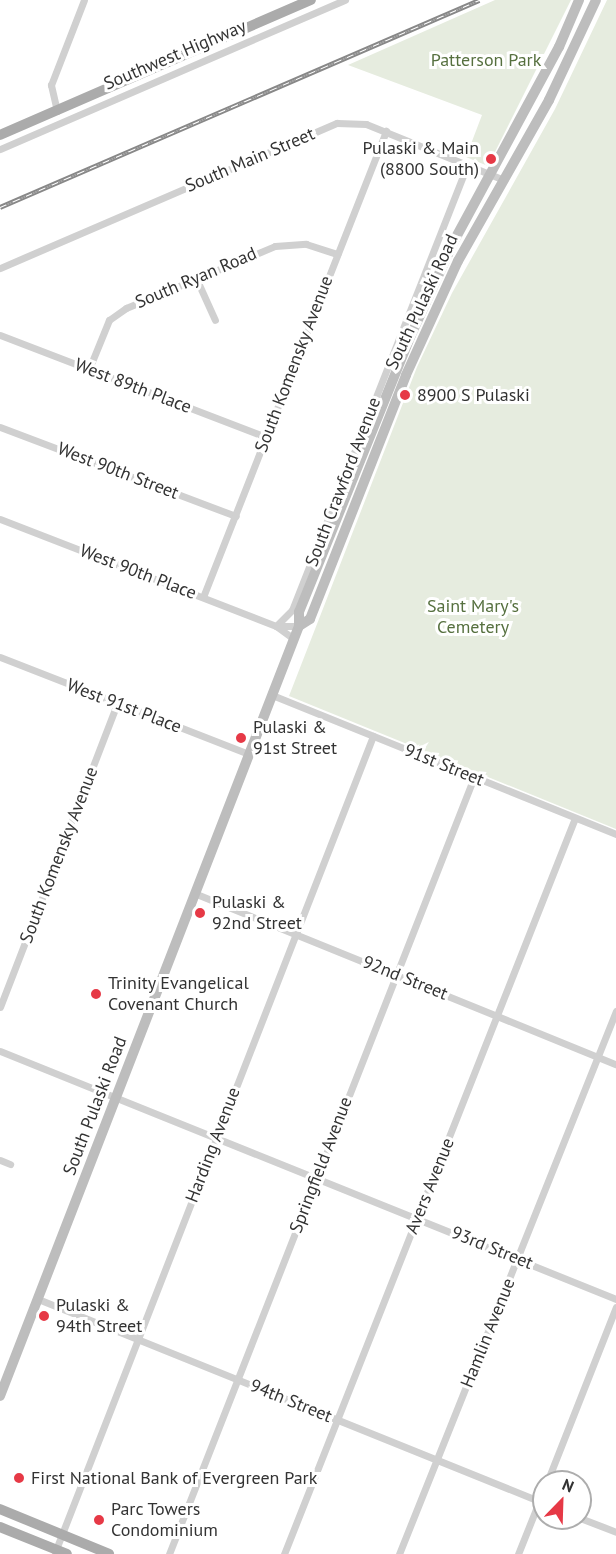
<!DOCTYPE html>
<html>
<head>
<meta charset="utf-8">
<style>
	body { margin:0 }
	#map { position:relative; width:616px; height:1554px; overflow:hidden; background:#fff; font-family:"PT Sans",sans-serif }
	div>[style] { position:absolute }
	[style*='--x'] { left:calc(var(--x)*1px); top:calc(var(--y)*1px); width:calc(var(--w)*1px); rotate:calc(var(--a)*1deg) }
	.green>* { inset:0; background:#e6ecdf }
	.street>* { height:7px; margin:-3.5px; padding:0 3.5px; transform-origin:3.5px; border-radius:3.5px; background:#d0d0d0 }
	.secondary>* { height:10px; margin:-5px; padding:0 5px; transform-origin:5px; border-radius:5px; background:#bdbdbd }
	.primary>* { height:10px; margin:-5px; padding:0 5px; transform-origin:5px; border-radius:5px; background:#ababab }
	.rail>* { height:4.5px; margin-top:-2.25px; transform-origin:0; background:repeating-linear-gradient(90deg,#fff 0 7px,#888 0 14px); box-sizing:border-box; border-block:2px solid #888 }
	.dots>* { width:16px; height:16px; translate:-50% -50%; box-sizing:border-box; border:3px solid #fff; border-radius:50% }
	span { translate:-50% -50%; white-space:nowrap; text-align:center; line-height:1.15; -webkit-text-stroke:6px #fff; paint-order:stroke }
	.street-label { font-size:18px; color:#333 }
	.park-label { font-size:18px; color:#56703f }
	.poi-label { font-size:18px; color:#333 }
	.right { translate:-100% -50%; text-align:right }
	.left { translate:0 -50%; text-align:left }
	.north { position:absolute; left:532px; top:1470px; width:60px; height:60px; box-sizing:border-box; background:#fff; border:2px solid #adadad; border-radius:50%; rotate:23deg; font-size:16px; font-weight:700; line-height:24px; text-align:center; color:#333 }
	.north::after { content:''; display:block; margin:auto; width:21px; height:27px; background:#e63946; clip-path:polygon(50% 0,100% 100%,50% 72%,0 100%) }
</style>
</head>
<body>
<div id="map">
	<div class="green">
		<div style="clip-path:polygon(495px 0,571px 0,488px 166px,466px 157px,482px 115px,348px 65px)"></div>
		<div style="clip-path:polygon(607px 0,616px 0,616px 829px,289px 696px,417px 367px,452px 293px,555px 109px)"></div>
	</div>
	<div class="street">
		<div style="--x:57;--y:111;--w:27;--a:-103"></div>
		<div style="--x:51;--y:85;--w:91;--a:-68.8"></div>
		<div style="--x:0;--y:149;--w:376;--a:-23.4"></div>
		<div style="--x:0;--y:268;--w:367;--a:-23.3"></div>
		<div style="--x:337;--y:123;--w:29;--a:2"></div>
		<div style="--x:366;--y:124;--w:149;--a:22.1"></div>
		<div style="--x:196;--y:278;--w:46;--a:65.7"></div>
		<div style="--x:0;--y:335;--w:285;--a:21"></div>
		<div style="--x:89;--y:369;--w:53;--a:-67.8"></div>
		<div style="--x:109;--y:320;--w:21;--a:-35"></div>
		<div style="--x:126;--y:308;--w:161;--a:-22.6"></div>
		<div style="--x:275;--y:246;--w:31;--a:-4"></div>
		<div style="--x:306;--y:244;--w:33;--a:18"></div>
		<div style="--x:0;--y:427;--w:252;--a:20.7"></div>
		<div style="--x:0;--y:519;--w:296;--a:21.2"></div>
		<div style="--x:276;--y:626;--w:22;--a:36"></div>
		<div style="--x:203;--y:597;--w:501;--a:-68.56"></div>
		<div style="--x:276;--y:626;--w:23;--a:-45"></div>
		<div style="--x:292;--y:610;--w:479;--a:-68.5"></div>
		<div style="--x:278;--y:626;--w:21;--a:0"></div>
		<div style="--x:0;--y:657;--w:267;--a:21.3"></div>
		<div style="--x:272;--y:695;--w:371;--a:22"></div>
		<div style="--x:194;--y:893;--w:455;--a:22.1"></div>
		<div style="--x:0;--y:1007;--w:326;--a:-68.9"></div>
		<div style="--x:0;--y:1051;--w:664;--a:21.93"></div>
		<div style="--x:0;--y:1160;--w:11;--a:22"></div>
		<div style="--x:38;--y:1299;--w:546;--a:21.96"></div>
		<div style="--x:547;--y:1482;--w:188;--a:-68.5"></div>
		<div style="--x:580;--y:1518;--w:39;--a:21"></div>
		<div style="--x:55;--y:1552;--w:876;--a:-68.71"></div>
		<div style="--x:169;--y:1554;--w:835;--a:-68.57"></div>
		<div style="--x:284;--y:1554;--w:791;--a:-68.43"></div>
		<div style="--x:399;--y:1554;--w:585;--a:-68.22"></div>
		<div style="--x:518;--y:1554;--w:70;--a:-68.2"></div>
	</div>
	<div class="secondary">
		<div style="--x:299;--y:626;--w:13;--a:-32"></div>
		<div style="--x:310;--y:619;--w:262;--a:-68.5"></div>
		<div style="--x:406;--y:375;--w:125;--a:-65.5"></div>
		<div style="--x:458;--y:261;--w:185;--a:-60.5"></div>
		<div style="--x:549;--y:100;--w:110;--a:-64.8"></div>
		<div style="--x:0;--y:1396;--w:826;--a:-68.78"></div>
		<div style="--x:299;--y:626;--w:14;--a:-90"></div>
		<div style="--x:299;--y:612;--w:299;--a:-68"></div>
		<div style="--x:411;--y:335;--w:103;--a:-65.4"></div>
		<div style="--x:454;--y:241;--w:221;--a:-61.6"></div>
		<div style="--x:559;--y:47;--w:51;--a:-66.9"></div>
	</div>
	<div class="primary">
		<div style="--x:0;--y:135;--w:339;--a:-23.5"></div>
		<div style="--x:0;--y:1509;--w:118;--a:22.4"></div>
		<div style="--x:0;--y:1527;--w:72;--a:21.9"></div>
	</div>
	<div class="rail">
		<div style="--x:0;--y:207;--w:522;--a:-23.37"></div>
	</div>
	<div class="dots">
		<div style="left:491px;top:159px;background:#e63946"></div>
		<div style="left:405px;top:395px;background:#e63946"></div>
		<div style="left:241px;top:738px;background:#e63946"></div>
		<div style="left:200px;top:913px;background:#e63946"></div>
		<div style="left:96px;top:994px;background:#e63946"></div>
		<div style="left:44px;top:1316px;background:#e63946"></div>
		<div style="left:19px;top:1478px;background:#e63946"></div>
		<div style="left:99px;top:1520px;background:#e63946"></div>
	</div>
	<div class="street-label">
		<span style="left:175px;top:55px;rotate:-23deg">Southwest Highway</span>
		<span style="left:250px;top:160px;rotate:-23deg">South Main Street</span>
		<span style="left:196px;top:278px;rotate:-23deg">South Ryan Road</span>
		<span style="left:422px;top:302px;rotate:-65deg">South Pulaski Road</span>
		<span style="left:294px;top:364px;rotate:-69deg">South Komensky Avenue</span>
		<span style="left:133px;top:386px;rotate:21deg">West 89th Place</span>
		<span style="left:118px;top:471px;rotate:21deg">West 90th Street</span>
		<span style="left:343px;top:482px;rotate:-69deg">South Crawford Avenue</span>
		<span style="left:138px;top:572px;rotate:21deg">West 90th Place</span>
		<span style="left:124px;top:706px;rotate:21deg">West 91st Place</span>
		<span style="left:444px;top:765px;rotate:22deg">91st Street</span>
		<span style="left:59px;top:855px;rotate:-69deg">South Komensky Avenue</span>
		<span style="left:405px;top:978px;rotate:22deg">92nd Street</span>
		<span style="left:95px;top:1106px;rotate:-69deg">South Pulaski Road</span>
		<span style="left:213px;top:1145px;rotate:-69deg">Harding Avenue</span>
		<span style="left:321px;top:1165px;rotate:-69deg">Springfield Avenue</span>
		<span style="left:430px;top:1186px;rotate:-68deg">Avers Avenue</span>
		<span style="left:492px;top:1248px;rotate:22deg">93rd Street</span>
		<span style="left:488px;top:1333px;rotate:-68deg">Hamlin Avenue</span>
		<span style="left:291px;top:1401px;rotate:22deg">94th Street</span>
	</div>
	<div class="park-label">
		<span style="left:486px;top:60px">Patterson Park</span>
		<span style="left:473px;top:617px">Saint Mary's<br>Cemetery</span>
	</div>
	<div class="poi-label">
		<span class="right" style="left:479px;top:159px">Pulaski &amp; Main<br>(8800 South)</span>
		<span class="left" style="left:417px;top:395px">8900 S Pulaski</span>
		<span class="left" style="left:253px;top:738px">Pulaski &amp;<br>91st Street</span>
		<span class="left" style="left:212px;top:913px">Pulaski &amp;<br>92nd Street</span>
		<span class="left" style="left:108px;top:994px">Trinity Evangelical<br>Covenant Church</span>
		<span class="left" style="left:56px;top:1316px">Pulaski &amp;<br>94th Street</span>
		<span class="left" style="left:31px;top:1478px">First National Bank of Evergreen Park</span>
		<span class="left" style="left:111px;top:1520px">Parc Towers<br>Condominium</span>
	</div>
	<div class="north">N</div>
</div>
</body>
</html>
